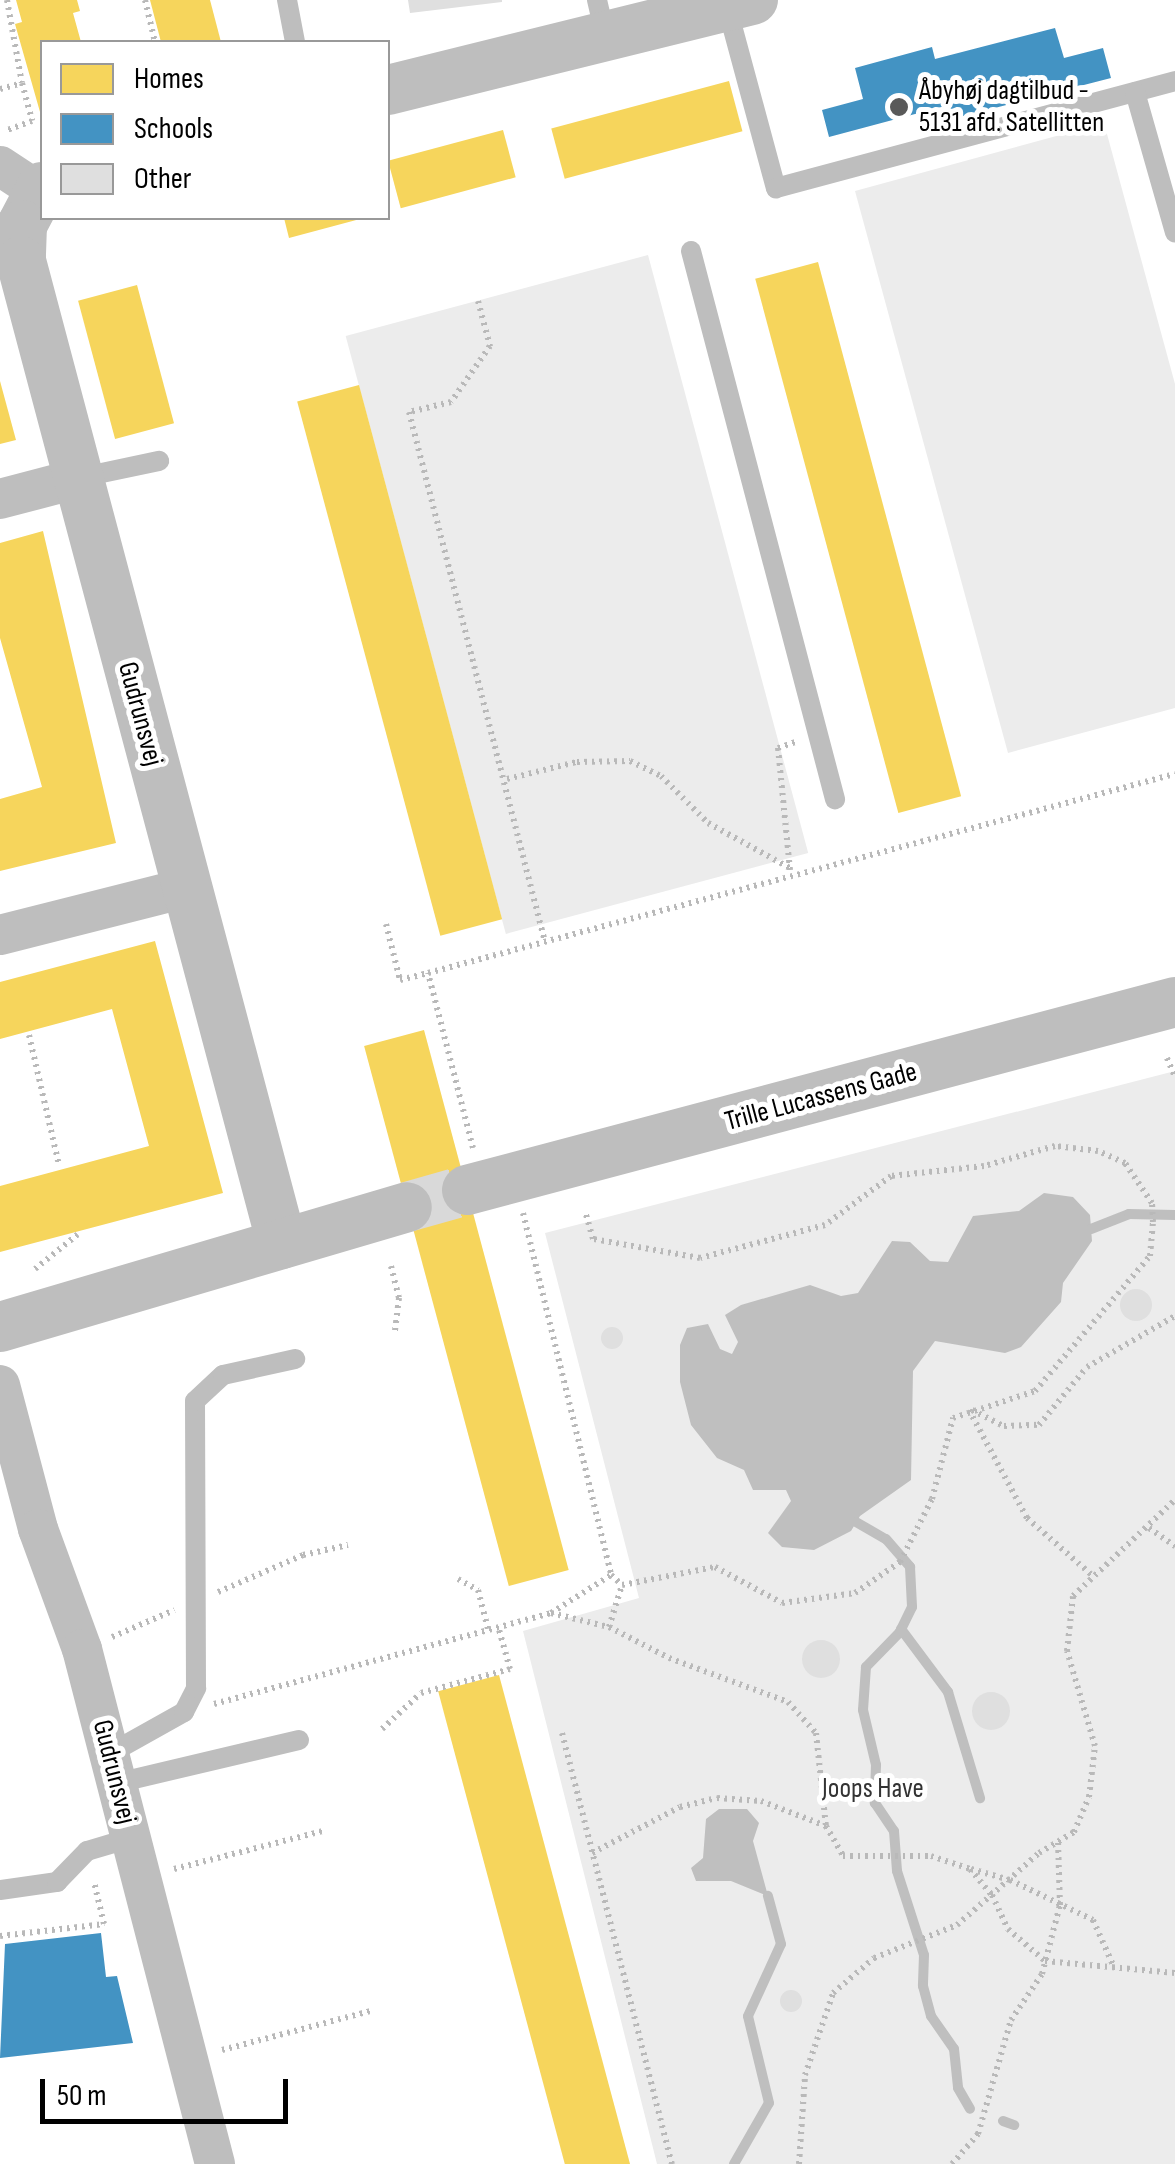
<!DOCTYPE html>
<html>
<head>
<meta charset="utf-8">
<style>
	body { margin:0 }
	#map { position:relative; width:1175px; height:2164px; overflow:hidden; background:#fff; font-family:"Sofia Sans Condensed",sans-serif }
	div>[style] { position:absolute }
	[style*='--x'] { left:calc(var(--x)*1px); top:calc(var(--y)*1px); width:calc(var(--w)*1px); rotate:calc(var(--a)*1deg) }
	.green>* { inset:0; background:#ececec; transform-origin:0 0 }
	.water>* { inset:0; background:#bfbfbf }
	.homes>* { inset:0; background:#f6d55c; transform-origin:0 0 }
	.schools>* { inset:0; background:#4393c3 }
	.stream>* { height:10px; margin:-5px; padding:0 5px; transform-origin:5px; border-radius:5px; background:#bfbfbf }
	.building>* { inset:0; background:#dfdfdf }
	.round { border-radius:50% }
	.tertiary-tunnel>* { height:50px; margin-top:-25px; transform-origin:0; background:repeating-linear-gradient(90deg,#d9d9d9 0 50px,transparent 0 75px) }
	.path>* { height:6px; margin-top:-3px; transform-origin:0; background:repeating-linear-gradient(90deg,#b9b9b9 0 2.5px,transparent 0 7.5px) }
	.service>* { height:20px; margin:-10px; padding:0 10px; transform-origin:10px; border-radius:10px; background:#bebebe }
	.minor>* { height:40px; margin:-20px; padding:0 20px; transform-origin:20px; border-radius:20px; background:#bebebe }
	.tertiary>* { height:50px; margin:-25px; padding:0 25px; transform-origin:25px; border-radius:25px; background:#bebebe }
	.dots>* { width:28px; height:28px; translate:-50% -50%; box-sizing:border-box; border:5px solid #fff; border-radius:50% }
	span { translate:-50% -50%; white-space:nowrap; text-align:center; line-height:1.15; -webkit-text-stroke:10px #fff; paint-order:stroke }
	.poi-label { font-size:28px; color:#000 }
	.left { translate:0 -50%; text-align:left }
	.street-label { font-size:28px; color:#000 }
	.park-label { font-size:28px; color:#333 }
	.legend { position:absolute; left:40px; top:40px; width:350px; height:180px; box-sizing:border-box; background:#fff; border:2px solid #999; margin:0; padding:12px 18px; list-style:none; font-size:30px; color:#000 }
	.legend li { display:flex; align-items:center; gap:20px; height:50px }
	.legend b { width:50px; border:2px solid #999 }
	.scale { position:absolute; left:40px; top:2079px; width:248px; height:45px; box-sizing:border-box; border:5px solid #000; border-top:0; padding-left:12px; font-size:30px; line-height:35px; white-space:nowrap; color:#000; -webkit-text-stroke:8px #fff; paint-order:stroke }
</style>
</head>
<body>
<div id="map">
	<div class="green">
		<div style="clip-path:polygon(1104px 123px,1175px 384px,1175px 708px,1008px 753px,855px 191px)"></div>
		<div style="left:648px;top:255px;width:619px;height:313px;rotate:75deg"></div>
		<div style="clip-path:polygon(1175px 1071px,1175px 2164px,657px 2164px,523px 1631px,639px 1598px,545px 1233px)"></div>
	</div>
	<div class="water">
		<div style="clip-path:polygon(1044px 1193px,1073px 1197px,1090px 1215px,1092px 1241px,1063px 1283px,1061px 1302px,1021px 1347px,1005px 1353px,935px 1341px,913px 1371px,911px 1480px,860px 1516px,851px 1531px,814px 1550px,782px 1547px,768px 1533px,791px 1501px,786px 1490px,753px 1490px,744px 1470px,717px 1458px,691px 1425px,680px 1382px,680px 1345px,687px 1328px,708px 1324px,720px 1349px,732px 1354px,738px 1342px,725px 1315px,741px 1305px,810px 1285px,841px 1296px,858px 1293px,892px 1241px,910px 1242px,930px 1261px,948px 1262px,973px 1216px,1019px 1211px)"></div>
		<div style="clip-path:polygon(719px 1809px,747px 1809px,759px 1823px,753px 1841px,768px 1896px,731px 1881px,696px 1881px,691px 1868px,703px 1858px,706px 1819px)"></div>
	</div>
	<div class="homes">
		<div style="clip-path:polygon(16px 0,77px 0,80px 11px,73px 13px,81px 42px,42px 42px,42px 119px,15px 24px,22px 22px)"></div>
		<div style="clip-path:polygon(150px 0,210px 0,221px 42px,161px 42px)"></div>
		<div style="left:729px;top:81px;width:52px;height:184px;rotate:75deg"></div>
		<div style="left:503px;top:130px;width:49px;height:119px;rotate:75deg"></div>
		<div style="clip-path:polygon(284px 218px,360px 218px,360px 219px,289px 238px)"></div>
		<div style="left:818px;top:262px;width:553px;height:65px;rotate:75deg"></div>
		<div style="left:137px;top:285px;width:143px;height:61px;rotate:75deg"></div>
		<div style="clip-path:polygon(0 381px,16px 440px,0 444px)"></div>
		<div style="left:359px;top:385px;width:553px;height:64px;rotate:75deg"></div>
		<div style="clip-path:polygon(43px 531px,116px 843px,0 871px,0 799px,42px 787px,0 638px,0 543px)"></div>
		<div style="clip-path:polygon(155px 941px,223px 1193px,0 1252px,0 1186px,149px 1146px,112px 1009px,0 1039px,0 982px)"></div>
		<div style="left:424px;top:1030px;width:559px;height:62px;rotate:75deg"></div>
		<div style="left:499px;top:1675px;width:507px;height:63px;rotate:75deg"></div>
	</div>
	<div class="schools">
		<div style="clip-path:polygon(1055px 28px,1064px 58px,1103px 48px,1111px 78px,948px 120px,945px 106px,829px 137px,822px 110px,863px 99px,855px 68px,932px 47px,935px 59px)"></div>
		<div style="clip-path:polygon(101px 1933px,106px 1977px,117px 1976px,133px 2043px,0 2058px,5px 1944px)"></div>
	</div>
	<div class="stream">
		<div style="--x:1091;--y:1229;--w:41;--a:-21.5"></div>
		<div style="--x:1129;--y:1214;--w:46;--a:1.2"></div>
		<div style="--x:856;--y:1522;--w:34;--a:30"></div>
		<div style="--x:886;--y:1539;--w:37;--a:49"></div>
		<div style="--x:910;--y:1567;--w:40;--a:87.1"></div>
		<div style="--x:912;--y:1607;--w:28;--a:116"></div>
		<div style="--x:900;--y:1632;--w:49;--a:134.2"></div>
		<div style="--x:866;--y:1667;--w:43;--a:94"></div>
		<div style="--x:863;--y:1710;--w:57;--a:76.7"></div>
		<div style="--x:876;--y:1765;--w:38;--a:92"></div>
		<div style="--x:875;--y:1803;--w:34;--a:56"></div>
		<div style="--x:894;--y:1831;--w:40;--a:85.7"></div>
		<div style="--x:897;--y:1871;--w:88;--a:72.2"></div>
		<div style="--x:924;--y:1955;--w:31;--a:92"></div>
		<div style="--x:923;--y:1986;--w:31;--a:75"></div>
		<div style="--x:931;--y:2016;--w:40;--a:55.1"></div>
		<div style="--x:954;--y:2049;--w:39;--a:84"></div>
		<div style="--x:958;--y:2088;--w:24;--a:60"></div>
		<div style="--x:901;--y:1629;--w:79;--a:53.3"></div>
		<div style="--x:948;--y:1692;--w:111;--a:73.2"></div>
		<div style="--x:1003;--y:2121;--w:12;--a:20"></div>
		<div style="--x:734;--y:2164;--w:70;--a:-60.2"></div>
		<div style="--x:769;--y:2103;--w:89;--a:-103.6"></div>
		<div style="--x:748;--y:2016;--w:79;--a:-65.4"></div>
		<div style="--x:781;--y:1944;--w:50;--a:-105.2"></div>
	</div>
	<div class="building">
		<div style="clip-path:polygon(408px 0,502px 0,502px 2px,410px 13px)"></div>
		<div class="round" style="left:1120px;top:1289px;width:32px;height:32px"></div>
		<div class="round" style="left:601px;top:1327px;width:22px;height:22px"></div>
		<div class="round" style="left:802px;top:1640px;width:38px;height:38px"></div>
		<div class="round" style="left:972px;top:1692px;width:38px;height:38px"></div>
		<div class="round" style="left:780px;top:1990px;width:22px;height:22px"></div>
	</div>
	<div class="tertiary-tunnel">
		<div style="--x:407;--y:1207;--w:62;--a:-15.8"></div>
	</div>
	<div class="path">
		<div style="--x:7;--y:0;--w:84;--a:79.8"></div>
		<div style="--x:145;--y:0;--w:43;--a:76.6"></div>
		<div style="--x:0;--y:89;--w:23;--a:-15"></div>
		<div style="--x:22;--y:83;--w:39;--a:75"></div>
		<div style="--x:32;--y:121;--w:27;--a:160"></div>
		<div style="--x:478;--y:301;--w:47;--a:75.1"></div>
		<div style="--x:490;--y:346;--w:68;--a:124.9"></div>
		<div style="--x:451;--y:402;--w:43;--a:166.6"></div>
		<div style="--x:409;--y:412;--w:547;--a:75.61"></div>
		<div style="--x:507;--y:779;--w:72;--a:-13.7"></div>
		<div style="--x:577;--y:762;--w:53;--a:-1.1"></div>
		<div style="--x:630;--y:761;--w:34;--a:26"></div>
		<div style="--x:661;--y:776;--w:66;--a:45"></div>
		<div style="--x:708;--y:823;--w:94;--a:28.8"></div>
		<div style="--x:790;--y:870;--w:123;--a:-95.6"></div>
		<div style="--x:778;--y:748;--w:21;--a:-19"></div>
		<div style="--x:386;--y:924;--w:58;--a:76"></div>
		<div style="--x:400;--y:980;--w:29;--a:-14"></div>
		<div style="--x:29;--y:1035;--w:133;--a:77"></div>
		<div style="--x:1167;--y:1058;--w:21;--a:67"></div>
		<div style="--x:473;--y:1148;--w:181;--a:-104.4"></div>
		<div style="--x:428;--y:973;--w:773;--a:-14.92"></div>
		<div style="--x:523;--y:1213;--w:373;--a:76.3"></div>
		<div style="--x:611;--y:1575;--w:15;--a:42"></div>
		<div style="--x:622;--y:1585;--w:95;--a:-11"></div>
		<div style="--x:715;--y:1567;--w:76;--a:28.2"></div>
		<div style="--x:782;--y:1603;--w:74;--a:-7.8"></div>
		<div style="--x:855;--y:1593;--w:55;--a:-34.6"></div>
		<div style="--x:900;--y:1562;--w:71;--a:-63.1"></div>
		<div style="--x:932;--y:1499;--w:84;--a:-75.5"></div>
		<div style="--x:953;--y:1418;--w:86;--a:-18.2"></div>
		<div style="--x:1035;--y:1391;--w:177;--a:-49.6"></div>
		<div style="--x:1150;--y:1256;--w:34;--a:-85"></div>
		<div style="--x:1153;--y:1222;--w:19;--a:-93"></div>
		<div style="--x:1152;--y:1203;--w:48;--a:-124"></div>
		<div style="--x:1125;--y:1163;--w:30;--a:-156"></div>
		<div style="--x:1098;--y:1151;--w:43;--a:-173.4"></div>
		<div style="--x:1055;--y:1146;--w:74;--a:164.3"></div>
		<div style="--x:984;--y:1166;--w:94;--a:173.9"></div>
		<div style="--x:891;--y:1176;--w:82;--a:143.4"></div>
		<div style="--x:825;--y:1225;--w:129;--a:165.2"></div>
		<div style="--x:700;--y:1258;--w:109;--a:-169.9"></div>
		<div style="--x:593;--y:1239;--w:26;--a:-106"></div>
		<div style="--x:391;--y:1266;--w:33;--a:76"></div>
		<div style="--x:399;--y:1298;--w:34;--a:97"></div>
		<div style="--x:35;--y:1269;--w:55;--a:-39.1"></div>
		<div style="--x:969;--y:1410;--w:123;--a:61.8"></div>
		<div style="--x:1027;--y:1518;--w:89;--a:41.4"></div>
		<div style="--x:972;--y:1410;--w:36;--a:27"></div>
		<div style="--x:1004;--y:1426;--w:35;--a:-2"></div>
		<div style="--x:1039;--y:1425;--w:75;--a:-50.4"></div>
		<div style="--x:1087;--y:1367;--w:102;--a:-30.1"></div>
		<div style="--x:1149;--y:1528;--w:32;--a:35"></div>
		<div style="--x:458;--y:1579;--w:23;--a:29"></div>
		<div style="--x:478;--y:1590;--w:40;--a:75.6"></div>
		<div style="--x:218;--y:1592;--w:93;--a:-23.5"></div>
		<div style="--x:303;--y:1555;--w:46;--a:-12.5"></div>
		<div style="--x:551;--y:1613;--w:60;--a:13.6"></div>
		<div style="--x:609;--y:1627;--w:68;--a:27.3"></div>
		<div style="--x:669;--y:1658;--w:127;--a:20.3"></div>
		<div style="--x:788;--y:1702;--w:42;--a:47.9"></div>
		<div style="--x:816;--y:1733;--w:94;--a:83.9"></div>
		<div style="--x:826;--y:1826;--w:34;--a:60"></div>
		<div style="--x:843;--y:1856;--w:88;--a:0"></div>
		<div style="--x:931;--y:1856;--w:41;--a:18.4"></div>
		<div style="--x:970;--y:1869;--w:34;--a:50"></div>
		<div style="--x:992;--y:1895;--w:38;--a:65"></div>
		<div style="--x:1008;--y:1929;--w:49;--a:40.9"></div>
		<div style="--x:1045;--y:1961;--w:131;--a:5.3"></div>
		<div style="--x:609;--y:1627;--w:44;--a:-72.8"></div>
		<div style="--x:112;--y:1637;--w:68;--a:-23.5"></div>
		<div style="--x:214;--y:1704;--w:349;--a:-15.1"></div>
		<div style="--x:551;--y:1613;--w:71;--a:-32.3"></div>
		<div style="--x:382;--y:1729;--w:53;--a:-42.7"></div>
		<div style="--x:421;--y:1693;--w:92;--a:-15.1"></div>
		<div style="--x:510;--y:1669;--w:45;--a:-105.6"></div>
		<div style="--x:562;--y:1733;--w:445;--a:75.7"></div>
		<div style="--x:592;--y:1853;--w:99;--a:-27.6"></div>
		<div style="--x:680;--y:1807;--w:38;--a:-14"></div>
		<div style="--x:717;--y:1798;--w:44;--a:3.9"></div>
		<div style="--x:761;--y:1801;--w:70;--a:21"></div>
		<div style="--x:174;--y:1869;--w:154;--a:-14.3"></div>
		<div style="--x:971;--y:1869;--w:41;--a:15.8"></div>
		<div style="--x:1010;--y:1880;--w:92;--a:25.7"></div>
		<div style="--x:1093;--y:1920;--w:49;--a:66"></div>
		<div style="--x:0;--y:1936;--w:105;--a:-6.6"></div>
		<div style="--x:104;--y:1924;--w:43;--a:-103.4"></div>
		<div style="--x:222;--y:2050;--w:154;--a:-14.7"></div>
		<div style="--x:799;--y:2164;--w:89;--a:-86.1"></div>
		<div style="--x:805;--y:2075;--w:87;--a:-71.1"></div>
		<div style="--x:833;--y:1993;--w:54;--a:-40.5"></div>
		<div style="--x:874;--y:1958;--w:89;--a:-21.7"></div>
		<div style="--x:957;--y:1925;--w:109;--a:-41.3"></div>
		<div style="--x:1039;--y:1853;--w:41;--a:-31"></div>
		<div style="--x:1074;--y:1832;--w:38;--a:-67"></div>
		<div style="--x:1089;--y:1797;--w:51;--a:-83.3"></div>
		<div style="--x:1095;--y:1746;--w:99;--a:-106.4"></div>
		<div style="--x:1067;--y:1651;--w:55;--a:-83.8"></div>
		<div style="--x:1073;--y:1596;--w:140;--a:-43.3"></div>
		<div style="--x:952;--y:2164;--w:40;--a:-49"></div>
		<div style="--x:978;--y:2134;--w:119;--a:-73.9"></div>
		<div style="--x:1011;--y:2020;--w:55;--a:-56"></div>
		<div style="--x:1042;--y:1974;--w:71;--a:-75.4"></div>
		<div style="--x:1060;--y:1905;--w:63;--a:-91.8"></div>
	</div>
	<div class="service">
		<div style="--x:287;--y:0;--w:43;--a:79.2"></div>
		<div style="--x:597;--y:0;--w:36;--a:77"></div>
		<div style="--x:727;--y:7;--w:188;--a:74.9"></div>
		<div style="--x:776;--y:188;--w:413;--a:-15"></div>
		<div style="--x:1135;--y:92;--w:146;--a:74.1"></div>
		<div style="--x:691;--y:251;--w:567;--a:75.28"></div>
		<div style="--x:78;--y:478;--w:83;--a:-11.9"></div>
		<div style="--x:109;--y:1754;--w:86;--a:-29.2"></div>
		<div style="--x:184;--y:1712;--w:27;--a:-63"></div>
		<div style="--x:196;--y:1688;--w:287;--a:-90.2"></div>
		<div style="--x:195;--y:1401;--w:38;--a:-43"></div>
		<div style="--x:223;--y:1375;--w:74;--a:-12.5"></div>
		<div style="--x:117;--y:1783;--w:187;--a:-13.3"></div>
		<div style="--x:0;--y:1890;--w:58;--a:-8"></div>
		<div style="--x:57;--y:1882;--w:43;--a:-45.9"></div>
		<div style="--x:87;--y:1851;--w:46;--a:-16.5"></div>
	</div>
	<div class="minor">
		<div style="--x:0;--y:166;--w:45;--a:33.3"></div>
		<div style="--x:0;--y:499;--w:79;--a:-14.7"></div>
		<div style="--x:0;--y:935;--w:192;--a:-14.2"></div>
		<div style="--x:0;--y:1385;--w:149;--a:75.2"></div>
		<div style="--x:38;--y:1529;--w:128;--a:69.9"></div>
		<div style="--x:82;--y:1649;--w:532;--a:75.52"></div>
	</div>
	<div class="tertiary">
		<div style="--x:388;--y:90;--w:376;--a:-13.9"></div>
		<div style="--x:42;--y:187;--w:43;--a:117.8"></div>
		<div style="--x:22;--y:225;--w:36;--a:92"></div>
		<div style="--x:21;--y:261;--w:1017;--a:75.13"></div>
		<div style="--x:467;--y:1190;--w:733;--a:-14.87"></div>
		<div style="--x:0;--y:1327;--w:424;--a:-16.4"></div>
	</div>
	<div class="dots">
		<div style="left:899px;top:107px;background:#595959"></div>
	</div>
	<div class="poi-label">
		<span class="left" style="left:919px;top:107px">Åbyhøj dagtilbud -<br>5131 afd. Satellitten</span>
	</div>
	<div class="street-label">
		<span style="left:140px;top:714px;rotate:75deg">Gudrunsvej</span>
		<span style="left:821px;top:1097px;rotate:-15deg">Trille Lucassens Gade</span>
		<span style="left:114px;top:1772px;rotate:76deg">Gudrunsvej</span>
	</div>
	<div class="park-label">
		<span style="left:873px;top:1789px">Joops Have</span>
	</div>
	<ul class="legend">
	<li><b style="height:28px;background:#f6d55c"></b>Homes</li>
	<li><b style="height:28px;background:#4393c3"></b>Schools</li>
	<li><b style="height:28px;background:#dfdfdf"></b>Other</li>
	</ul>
	<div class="scale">50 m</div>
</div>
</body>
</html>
